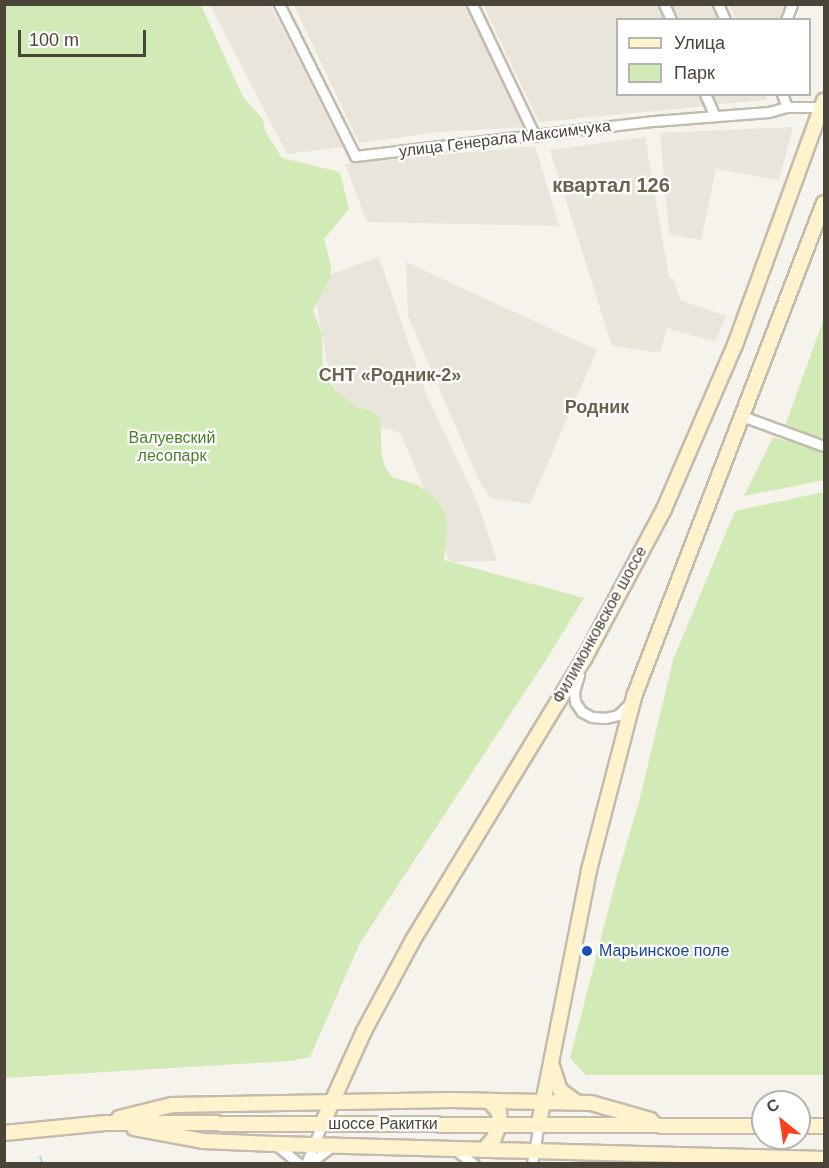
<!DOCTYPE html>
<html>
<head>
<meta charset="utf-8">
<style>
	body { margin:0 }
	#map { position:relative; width:829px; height:1168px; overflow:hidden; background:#f6f3ec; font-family:Arial,sans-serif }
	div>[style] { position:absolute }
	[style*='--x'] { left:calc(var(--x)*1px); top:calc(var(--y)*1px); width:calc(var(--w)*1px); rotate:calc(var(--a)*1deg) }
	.residential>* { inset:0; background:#eae5da }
	.green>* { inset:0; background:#d2eab5 }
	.stream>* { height:2px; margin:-1px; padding:0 1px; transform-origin:1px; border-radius:1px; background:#a9d4f2 }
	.roads { filter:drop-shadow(2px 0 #c2bbae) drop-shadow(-2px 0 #c2bbae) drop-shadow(0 2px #c2bbae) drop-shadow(0 -2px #c2bbae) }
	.street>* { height:9px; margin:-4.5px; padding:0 4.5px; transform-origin:4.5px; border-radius:4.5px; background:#fff }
	.secondary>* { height:14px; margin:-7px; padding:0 7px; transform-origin:7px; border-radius:7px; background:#fff3cd }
	.dots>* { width:16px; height:16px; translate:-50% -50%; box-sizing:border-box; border:3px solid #fff; border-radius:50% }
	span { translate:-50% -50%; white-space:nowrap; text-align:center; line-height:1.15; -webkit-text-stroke:4.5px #fff; paint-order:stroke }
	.street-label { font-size:16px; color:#4b4439 }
	.park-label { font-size:16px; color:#4a7f2a }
	.transit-label { font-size:16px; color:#164399 }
	.left { translate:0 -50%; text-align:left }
	.neighbourhood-label { font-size:18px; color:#6e6250; font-weight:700 }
	.quarter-label { font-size:20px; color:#6e6250; font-weight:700 }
	.frame { position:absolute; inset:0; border:6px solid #4b4439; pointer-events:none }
	.legend { position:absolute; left:616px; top:18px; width:195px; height:78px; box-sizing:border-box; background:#fff; border:2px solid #b7b4b0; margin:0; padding:8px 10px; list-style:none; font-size:18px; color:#4b4439 }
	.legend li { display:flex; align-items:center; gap:12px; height:30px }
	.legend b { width:30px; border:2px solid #b7b4b0 }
	.north { position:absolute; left:751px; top:1090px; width:60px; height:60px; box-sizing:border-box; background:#fff; border:2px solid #b7b4b0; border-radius:50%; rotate:330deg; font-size:16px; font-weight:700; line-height:24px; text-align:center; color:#4b4439 }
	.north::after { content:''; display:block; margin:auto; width:21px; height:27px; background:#fc3f1d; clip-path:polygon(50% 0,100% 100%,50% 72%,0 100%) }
	.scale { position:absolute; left:18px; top:30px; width:128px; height:27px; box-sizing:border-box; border:3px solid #4b4439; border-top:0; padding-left:8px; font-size:18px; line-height:21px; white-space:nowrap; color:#4b4439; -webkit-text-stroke:4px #fff; paint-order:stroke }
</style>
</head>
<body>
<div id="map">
	<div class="residential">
		<div style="clip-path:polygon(210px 5px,270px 5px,342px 147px,287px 154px)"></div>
		<div style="clip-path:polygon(294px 5px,464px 5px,526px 127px,439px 132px,359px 143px)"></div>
		<div style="clip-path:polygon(483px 5px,658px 5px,665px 19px,618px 20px,618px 94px,702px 95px,708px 106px,539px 122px)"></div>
		<div style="clip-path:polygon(671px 5px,710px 5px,717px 19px,678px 19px)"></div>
		<div style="clip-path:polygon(729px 5px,786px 5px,781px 20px,736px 19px)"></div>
		<div style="clip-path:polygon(713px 95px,765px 95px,768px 100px,718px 104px)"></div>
		<div style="clip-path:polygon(793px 127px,779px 180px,716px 169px,701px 240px,669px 234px,660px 133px)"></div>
		<div style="clip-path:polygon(645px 137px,669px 278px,673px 278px,680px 300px,726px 316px,715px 342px,667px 328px,660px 353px,612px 346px,550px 150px)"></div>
		<div style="clip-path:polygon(535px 146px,559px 226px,367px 222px,345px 164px)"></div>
		<div style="clip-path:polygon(379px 257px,427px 396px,478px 504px,497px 561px,450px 562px,419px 476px,400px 433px,363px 422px,331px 383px,312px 281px)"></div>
		<div style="clip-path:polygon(406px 262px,597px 350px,530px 504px,491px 498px,479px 481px,408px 316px)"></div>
	</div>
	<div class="green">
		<div style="clip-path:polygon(5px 4px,201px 5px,243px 97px,263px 119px,265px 131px,282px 158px,340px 172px,349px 209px,324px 239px,331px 266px,330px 278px,313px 310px,322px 334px,323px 372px,336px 391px,358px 408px,370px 410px,380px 418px,382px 456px,385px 467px,392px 477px,418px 485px,437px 500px,444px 511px,447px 524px,444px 560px,584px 598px,546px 660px,360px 943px,310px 1057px,291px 1061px,5px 1078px)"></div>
		<div style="clip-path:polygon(824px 318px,824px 439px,785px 426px)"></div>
		<div style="clip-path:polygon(773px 437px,824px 451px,824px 480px,744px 496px)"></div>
		<div style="clip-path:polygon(824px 492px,824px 1075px,586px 1075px,570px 1058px,617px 876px,639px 802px,673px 660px,735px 511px)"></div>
	</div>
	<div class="stream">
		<div style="--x:40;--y:1157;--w:8;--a:67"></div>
	</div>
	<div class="roads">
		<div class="street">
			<div style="--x:279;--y:4;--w:170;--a:63.4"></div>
			<div style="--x:355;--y:156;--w:301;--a:-6.7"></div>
			<div style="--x:654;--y:121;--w:115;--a:-4.5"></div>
			<div style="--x:769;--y:112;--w:19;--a:-16"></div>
			<div style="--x:787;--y:107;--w:35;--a:0"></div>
			<div style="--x:472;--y:4;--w:146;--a:64.5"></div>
			<div style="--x:664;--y:4;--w:17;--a:66"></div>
			<div style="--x:718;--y:4;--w:17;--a:66"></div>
			<div style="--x:786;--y:20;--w:17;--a:-69"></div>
			<div style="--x:705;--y:94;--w:24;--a:66"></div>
			<div style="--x:782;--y:94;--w:14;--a:69"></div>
			<div style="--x:742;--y:416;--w:87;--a:20.1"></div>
			<div style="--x:579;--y:675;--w:17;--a:107"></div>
			<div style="--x:574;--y:691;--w:11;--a:85"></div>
			<div style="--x:575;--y:702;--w:12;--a:55"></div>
			<div style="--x:582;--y:712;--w:11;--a:27"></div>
			<div style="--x:592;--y:717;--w:13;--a:4"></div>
			<div style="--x:605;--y:718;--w:13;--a:-13"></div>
			<div style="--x:618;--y:715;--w:17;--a:-45"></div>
			<div style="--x:275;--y:1144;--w:32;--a:39"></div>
			<div style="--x:454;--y:1149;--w:25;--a:37"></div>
			<div style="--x:306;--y:1164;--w:43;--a:-68.2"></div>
			<div style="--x:309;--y:1164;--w:28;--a:-38"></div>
			<div style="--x:532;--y:1164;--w:42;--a:-80.3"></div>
		</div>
		<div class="secondary">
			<div style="--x:552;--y:1066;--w:25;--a:72"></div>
			<div style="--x:560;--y:1090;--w:20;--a:37"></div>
			<div style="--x:119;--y:1118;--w:55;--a:-13.8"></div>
			<div style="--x:172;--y:1105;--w:280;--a:-1"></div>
			<div style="--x:452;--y:1100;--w:139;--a:1.2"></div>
			<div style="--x:591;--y:1103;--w:62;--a:15.8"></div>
			<div style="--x:539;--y:1123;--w:258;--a:-78.8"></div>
			<div style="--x:589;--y:870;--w:182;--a:-75.4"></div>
			<div style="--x:635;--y:694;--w:526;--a:-68.95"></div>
			<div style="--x:322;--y:1124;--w:102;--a:-65.7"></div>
			<div style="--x:364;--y:1031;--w:103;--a:-61.7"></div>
			<div style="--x:413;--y:940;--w:329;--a:-58.7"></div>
			<div style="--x:584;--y:659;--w:170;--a:-61.9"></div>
			<div style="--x:664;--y:509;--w:179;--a:-66.6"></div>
			<div style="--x:735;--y:345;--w:260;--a:-70"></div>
			<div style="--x:799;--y:1126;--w:25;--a:0"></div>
			<div style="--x:134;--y:1128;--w:70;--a:10.7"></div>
			<div style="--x:203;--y:1141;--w:72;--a:2.4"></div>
			<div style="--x:275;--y:1144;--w:549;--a:1.57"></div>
			<div style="--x:4;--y:1133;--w:102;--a:-5.6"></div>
			<div style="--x:106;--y:1123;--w:657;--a:0.26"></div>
			<div style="--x:484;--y:1150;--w:16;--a:-50"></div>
			<div style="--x:494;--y:1138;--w:16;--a:-68"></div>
			<div style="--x:500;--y:1123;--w:11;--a:-95"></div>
			<div style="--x:499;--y:1112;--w:15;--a:-132"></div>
		</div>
	</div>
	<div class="dots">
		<div style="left:587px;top:951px;background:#1a4fb4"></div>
	</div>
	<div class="street-label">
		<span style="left:505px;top:139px;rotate:-7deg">улица Генерала Максимчука</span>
		<span style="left:600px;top:625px;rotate:-61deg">Филимонковское шоссе</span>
		<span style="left:383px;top:1124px">шоссе Ракитки</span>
	</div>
	<div class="park-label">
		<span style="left:172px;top:447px">Валуевский<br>лесопарк</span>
	</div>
	<div class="transit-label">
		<span class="left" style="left:599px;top:951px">Марьинское поле</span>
	</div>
	<div class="neighbourhood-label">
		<span style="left:390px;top:375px">СНТ «Родник-2»</span>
		<span style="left:597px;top:407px">Родник</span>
	</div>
	<div class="quarter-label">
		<span style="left:611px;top:185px">квартал 126</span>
	</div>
	<div class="frame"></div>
	<ul class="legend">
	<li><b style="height:8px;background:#fff3cd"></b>Улица</li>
	<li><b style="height:16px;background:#d2eab5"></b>Парк</li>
	</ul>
	<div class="north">С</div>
	<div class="scale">100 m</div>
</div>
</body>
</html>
